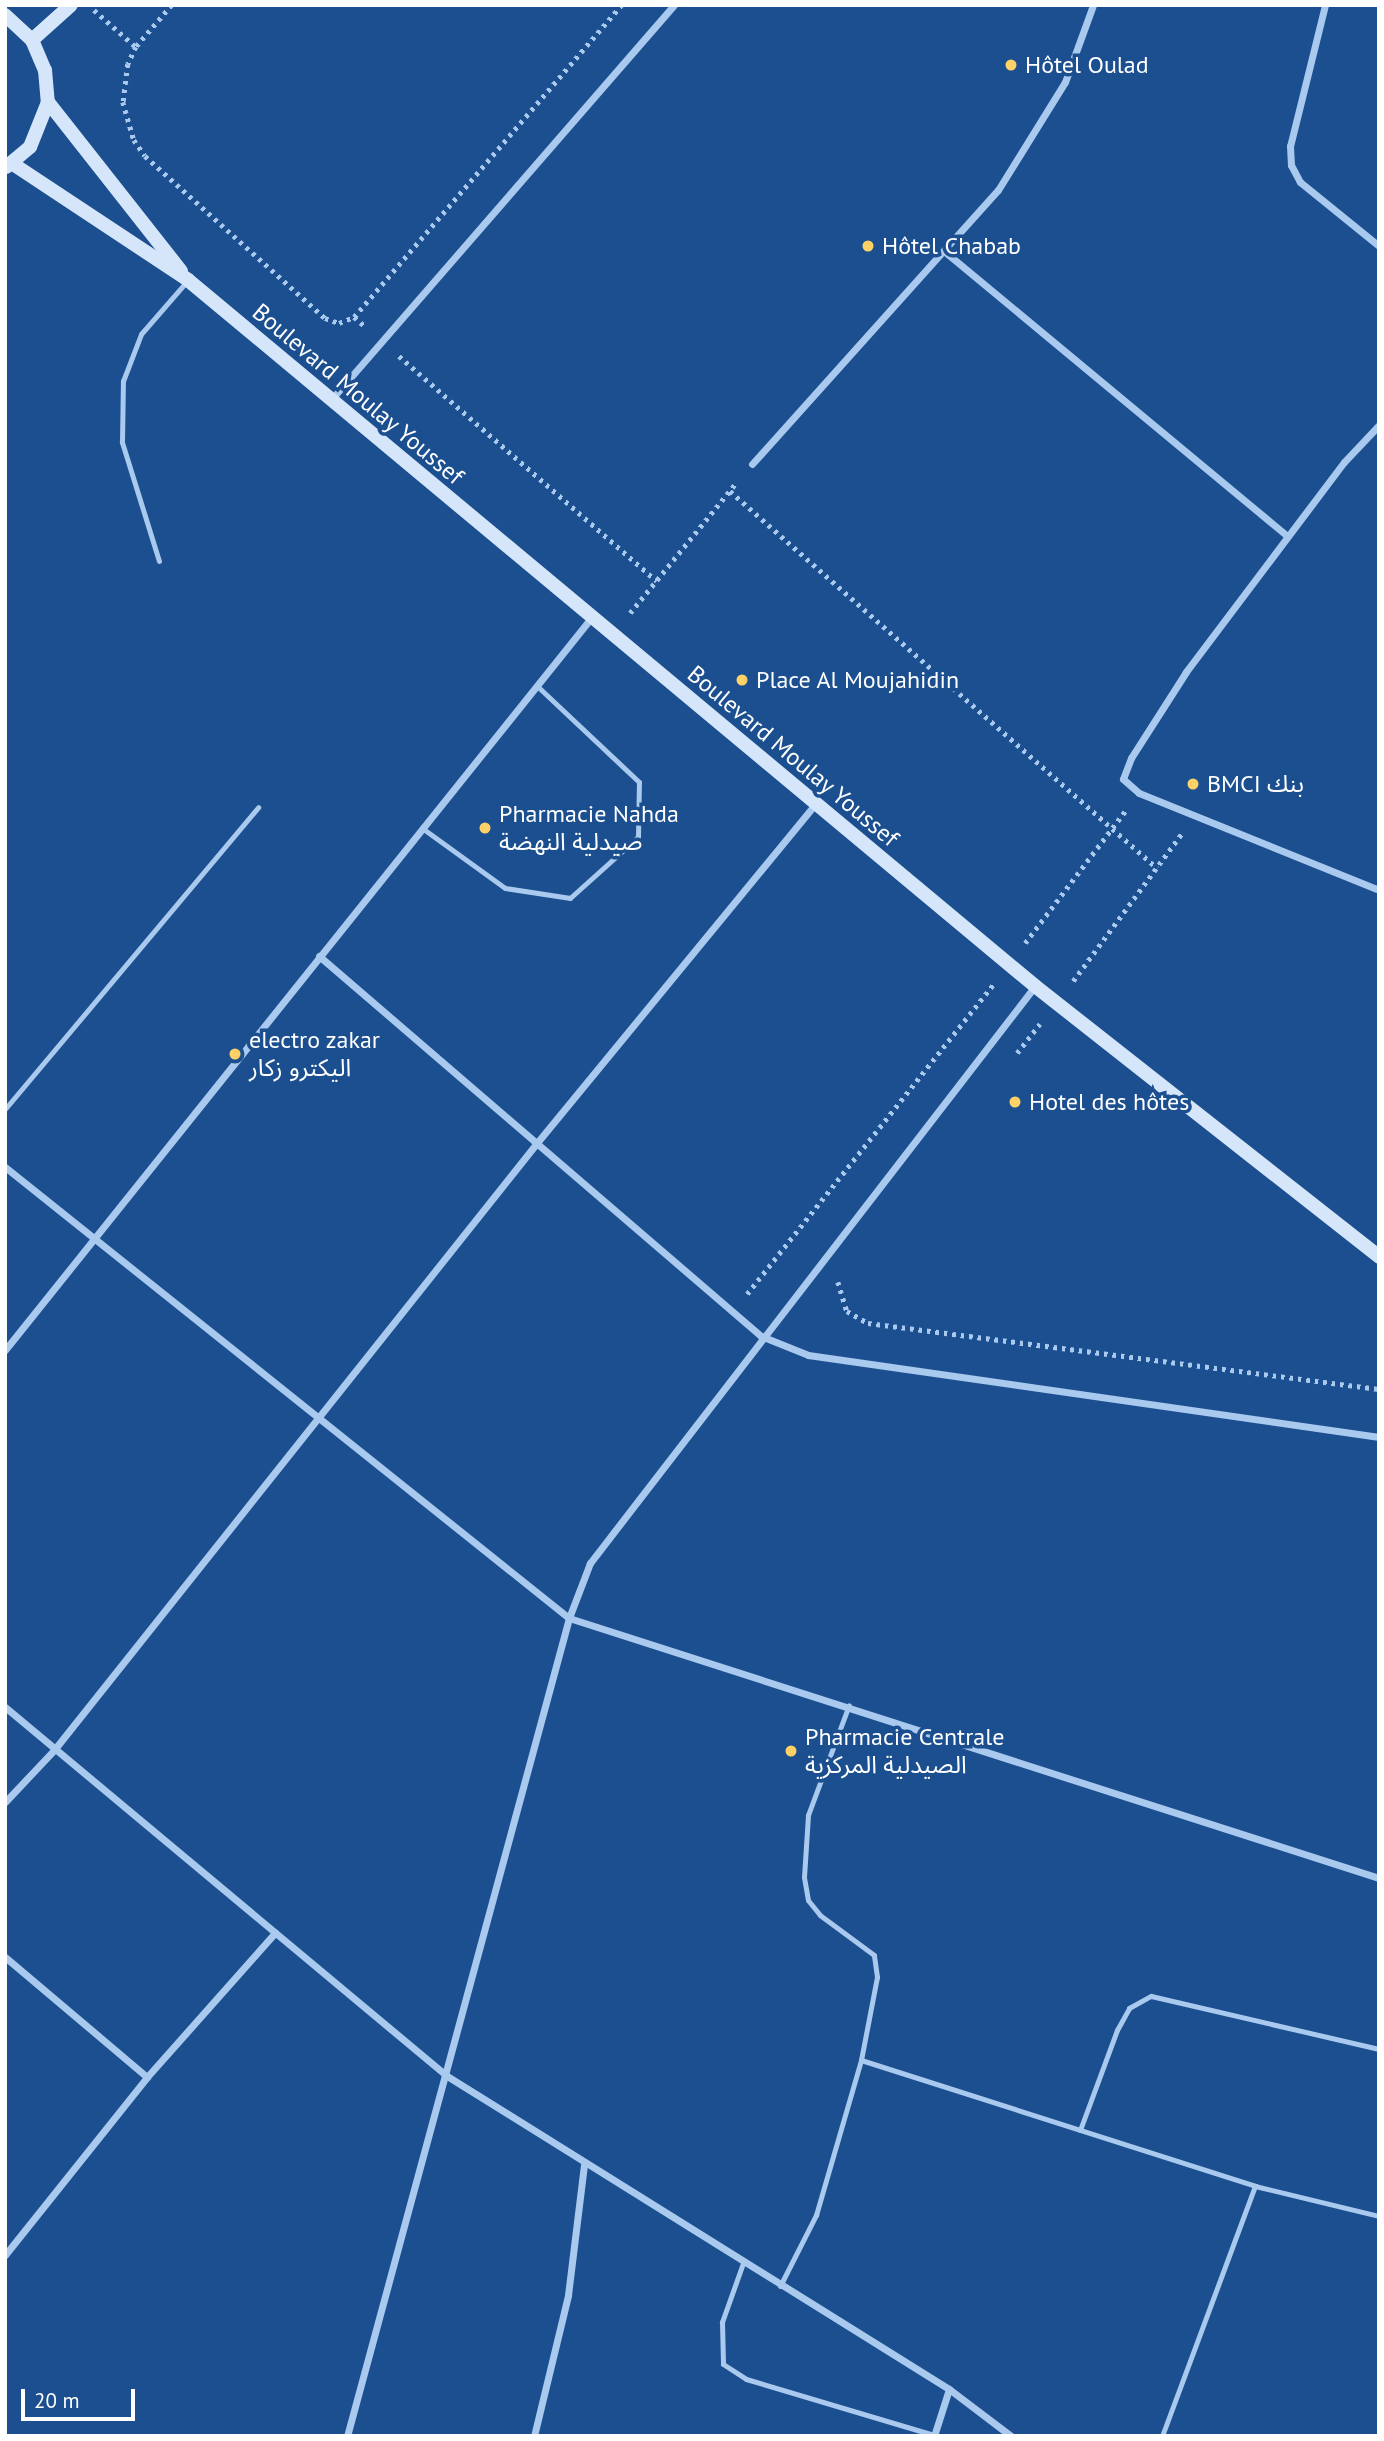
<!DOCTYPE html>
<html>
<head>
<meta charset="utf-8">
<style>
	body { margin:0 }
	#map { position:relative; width:1384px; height:2441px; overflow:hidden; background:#1b4f8f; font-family:"PT Sans","Noto Sans Arabic",sans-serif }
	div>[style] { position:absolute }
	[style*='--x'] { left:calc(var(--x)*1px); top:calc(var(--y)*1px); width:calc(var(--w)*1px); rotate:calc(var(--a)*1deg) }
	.path>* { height:4.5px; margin-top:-2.25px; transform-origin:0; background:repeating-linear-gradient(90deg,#a9c9ee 0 3.5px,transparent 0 8.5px) }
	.service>* { height:5px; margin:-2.5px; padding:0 2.5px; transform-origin:2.5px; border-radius:2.5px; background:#a9c9ee }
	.minor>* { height:7px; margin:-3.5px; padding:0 3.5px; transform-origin:3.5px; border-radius:3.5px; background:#a9c9ee }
	.secondary>* { height:14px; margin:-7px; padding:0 7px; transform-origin:7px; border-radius:7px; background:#d6e6fa }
	.dots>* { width:19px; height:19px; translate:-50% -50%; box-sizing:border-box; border:4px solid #1b4f8f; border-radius:50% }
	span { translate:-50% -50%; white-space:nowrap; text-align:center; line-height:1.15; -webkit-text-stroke:7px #1b4f8f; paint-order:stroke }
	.poi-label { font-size:24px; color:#fff }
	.left { translate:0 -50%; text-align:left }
	.street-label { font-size:24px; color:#fff }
	.frame { position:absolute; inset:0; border:7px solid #fff; pointer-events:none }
	.scale { position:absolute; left:21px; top:2389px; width:114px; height:32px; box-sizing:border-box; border:4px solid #fff; border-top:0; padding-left:9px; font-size:21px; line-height:24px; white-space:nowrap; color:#fff; -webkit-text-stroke:5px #1b4f8f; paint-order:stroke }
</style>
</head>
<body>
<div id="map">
	<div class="path">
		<div style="--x:172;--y:5;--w:55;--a:130.6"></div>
		<div style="--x:136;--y:47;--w:19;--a:115"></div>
		<div style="--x:128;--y:64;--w:38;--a:97"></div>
		<div style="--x:123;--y:102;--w:40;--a:74"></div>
		<div style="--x:134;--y:140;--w:19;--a:55"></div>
		<div style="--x:145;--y:156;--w:242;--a:42"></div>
		<div style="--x:325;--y:318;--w:15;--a:20"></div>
		<div style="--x:339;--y:323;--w:16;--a:-22"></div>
		<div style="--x:354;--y:317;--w:411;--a:-49.4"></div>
		<div style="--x:94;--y:10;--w:56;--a:41.4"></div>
		<div style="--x:354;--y:317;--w:16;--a:40"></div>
		<div style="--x:399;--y:356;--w:342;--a:41.1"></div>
		<div style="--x:730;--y:491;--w:570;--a:41.44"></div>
		<div style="--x:630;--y:613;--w:169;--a:-50.8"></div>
		<div style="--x:1025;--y:943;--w:167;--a:-52.8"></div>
		<div style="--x:1073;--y:981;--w:184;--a:-53.6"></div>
		<div style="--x:1017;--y:1053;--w:37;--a:-52"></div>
		<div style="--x:838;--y:1282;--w:30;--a:73"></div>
		<div style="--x:847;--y:1311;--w:24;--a:30"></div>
		<div style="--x:868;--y:1323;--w:515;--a:7.36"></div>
		<div style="--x:747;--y:1294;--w:397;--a:-51.5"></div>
	</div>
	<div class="service">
		<div style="--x:159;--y:561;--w:125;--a:-107.3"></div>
		<div style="--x:122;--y:442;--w:61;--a:-89.1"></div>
		<div style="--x:123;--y:381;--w:50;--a:-69"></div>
		<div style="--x:141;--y:334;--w:72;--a:-49"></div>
		<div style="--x:422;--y:828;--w:102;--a:35.9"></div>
		<div style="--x:505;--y:888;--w:66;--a:8.7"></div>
		<div style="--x:570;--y:898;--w:91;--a:-41.9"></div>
		<div style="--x:638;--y:837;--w:55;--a:-89"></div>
		<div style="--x:639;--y:782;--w:140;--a:-136.7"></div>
		<div style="--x:5;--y:1109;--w:394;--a:-50"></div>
		<div style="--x:861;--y:2060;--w:414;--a:17.7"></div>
		<div style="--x:1255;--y:2186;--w:128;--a:13.6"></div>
		<div style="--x:1080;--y:2130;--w:107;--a:-69.7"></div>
		<div style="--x:1117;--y:2030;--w:25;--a:-61"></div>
		<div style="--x:1129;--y:2008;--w:25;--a:-29"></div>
		<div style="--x:1151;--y:1996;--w:234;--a:13.1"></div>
		<div style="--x:743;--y:2263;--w:63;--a:109.6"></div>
		<div style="--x:722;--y:2322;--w:42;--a:88.6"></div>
		<div style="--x:723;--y:2364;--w:27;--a:33"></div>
		<div style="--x:746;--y:2379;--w:196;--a:16.6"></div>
		<div style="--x:780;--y:2286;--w:80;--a:-63.1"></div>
		<div style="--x:816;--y:2215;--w:161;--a:-73.8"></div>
		<div style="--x:861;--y:2060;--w:85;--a:-79.1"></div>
		<div style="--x:877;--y:1977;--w:22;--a:-98"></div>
		<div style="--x:874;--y:1955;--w:67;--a:-143.5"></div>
		<div style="--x:820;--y:1915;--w:19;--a:-129"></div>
		<div style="--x:808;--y:1900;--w:23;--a:-100"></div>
		<div style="--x:804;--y:1877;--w:62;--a:-86.3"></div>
		<div style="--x:808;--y:1815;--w:117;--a:-69.6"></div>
		<div style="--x:1162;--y:2436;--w:267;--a:-69.6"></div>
	</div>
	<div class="minor">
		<div style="--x:1325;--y:5;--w:145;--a:103.9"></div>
		<div style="--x:1290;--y:146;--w:19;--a:87"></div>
		<div style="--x:1291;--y:165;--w:19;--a:62"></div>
		<div style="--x:1300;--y:182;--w:102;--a:39"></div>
		<div style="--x:944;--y:251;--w:446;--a:39.7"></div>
		<div style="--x:330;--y:401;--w:525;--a:-49.02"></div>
		<div style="--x:1379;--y:425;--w:51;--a:133.4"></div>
		<div style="--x:1344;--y:462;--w:263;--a:127"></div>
		<div style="--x:1186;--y:672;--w:102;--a:122.6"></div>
		<div style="--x:1131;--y:758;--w:22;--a:111"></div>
		<div style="--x:1123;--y:779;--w:21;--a:41"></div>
		<div style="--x:1139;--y:793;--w:259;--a:22"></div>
		<div style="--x:752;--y:464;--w:368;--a:-48.1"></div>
		<div style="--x:998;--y:190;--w:127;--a:-58.2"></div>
		<div style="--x:1065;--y:82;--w:82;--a:-70"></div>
		<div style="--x:319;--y:956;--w:583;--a:40.69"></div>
		<div style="--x:761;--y:1336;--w:51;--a:22"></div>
		<div style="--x:808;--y:1355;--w:577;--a:8.17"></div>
		<div style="--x:1035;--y:986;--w:729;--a:127.64"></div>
		<div style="--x:590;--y:1563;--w:59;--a:110.9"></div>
		<div style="--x:569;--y:1618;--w:851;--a:17.8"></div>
		<div style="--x:5;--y:1167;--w:722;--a:38.65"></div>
		<div style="--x:569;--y:1618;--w:848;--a:105.18"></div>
		<div style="--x:5;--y:1350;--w:938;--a:-51.32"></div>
		<div style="--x:5;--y:1707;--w:576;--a:39.86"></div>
		<div style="--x:447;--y:2076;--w:592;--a:31.94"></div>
		<div style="--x:949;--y:2389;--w:78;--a:37.2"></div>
		<div style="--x:5;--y:1802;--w:71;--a:-46.7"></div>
		<div style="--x:54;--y:1750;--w:774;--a:-51.5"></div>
		<div style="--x:536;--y:1144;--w:440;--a:-50.6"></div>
		<div style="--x:5;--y:1957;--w:186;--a:40.2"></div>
		<div style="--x:5;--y:2255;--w:228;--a:-51.4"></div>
		<div style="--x:147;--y:2077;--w:193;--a:-48.4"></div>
		<div style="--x:534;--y:2436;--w:145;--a:-76.4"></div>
		<div style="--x:568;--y:2295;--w:131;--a:-83"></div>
		<div style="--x:934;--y:2436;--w:49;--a:-72.3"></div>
	</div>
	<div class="secondary">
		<div style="--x:5;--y:15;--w:37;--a:43"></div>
		<div style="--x:32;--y:40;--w:33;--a:67"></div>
		<div style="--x:45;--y:70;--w:32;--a:85"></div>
		<div style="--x:48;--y:102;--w:48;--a:111.8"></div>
		<div style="--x:30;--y:147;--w:31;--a:140"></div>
		<div style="--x:32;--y:40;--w:52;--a:-41.9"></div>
		<div style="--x:48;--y:102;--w:215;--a:51.8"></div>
		<div style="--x:13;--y:164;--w:210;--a:33.5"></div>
		<div style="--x:188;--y:280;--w:1103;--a:39.81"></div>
		<div style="--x:1035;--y:986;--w:438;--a:38.2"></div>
	</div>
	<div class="dots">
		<div style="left:1011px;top:65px;background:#ffd166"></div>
		<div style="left:868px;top:246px;background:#ffd166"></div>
		<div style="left:742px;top:680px;background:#ffd166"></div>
		<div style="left:1193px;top:784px;background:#ffd166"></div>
		<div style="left:485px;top:828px;background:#ffd166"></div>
		<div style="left:235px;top:1054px;background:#ffd166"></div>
		<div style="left:1015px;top:1102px;background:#ffd166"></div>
		<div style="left:791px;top:1751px;background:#ffd166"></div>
	</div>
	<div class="poi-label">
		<span class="left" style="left:1025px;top:65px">Hôtel Oulad</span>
		<span class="left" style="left:882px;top:246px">Hôtel Chabab</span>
		<span class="left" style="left:756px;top:680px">Place Al Moujahidin</span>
		<span class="left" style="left:1207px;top:784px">BMCI بنك</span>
		<span class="left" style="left:499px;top:828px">Pharmacie Nahda<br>صيدلية النهضة</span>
		<span class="left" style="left:249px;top:1054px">electro zakar<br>اليكترو زكار</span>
		<span class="left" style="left:1029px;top:1102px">Hotel des hôtes</span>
		<span class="left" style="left:805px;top:1751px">Pharmacie Centrale<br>الصيدلية المركزية</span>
	</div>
	<div class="street-label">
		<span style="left:358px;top:394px;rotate:40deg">Boulevard Moulay Youssef</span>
		<span style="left:793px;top:756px;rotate:40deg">Boulevard Moulay Youssef</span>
	</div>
	<div class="frame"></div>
	<div class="scale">20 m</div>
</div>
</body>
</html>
